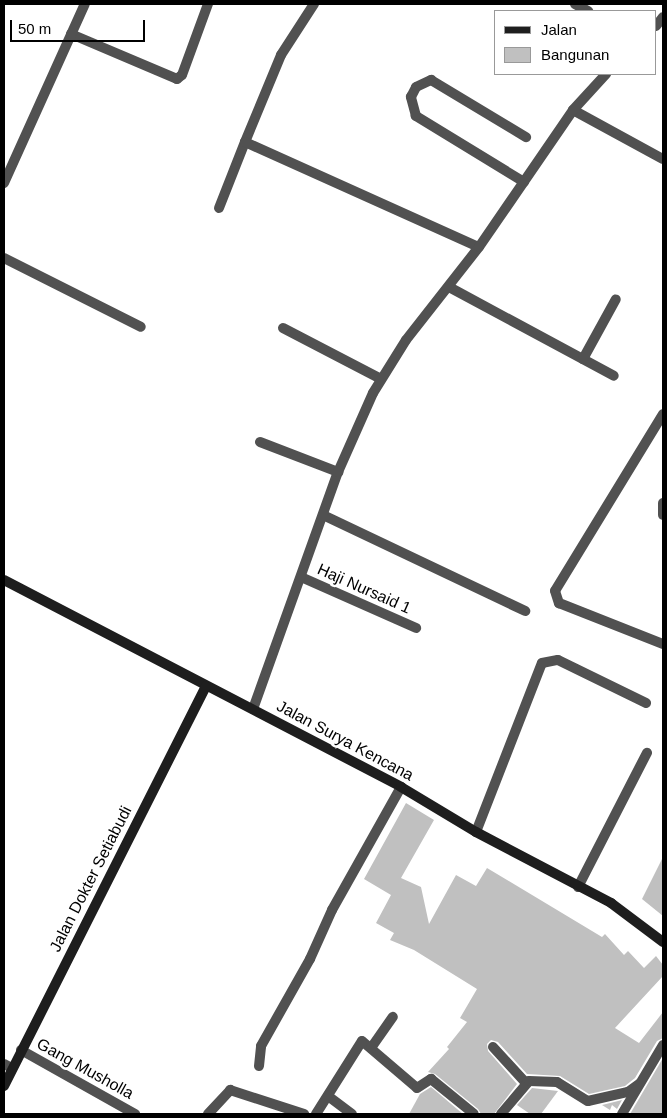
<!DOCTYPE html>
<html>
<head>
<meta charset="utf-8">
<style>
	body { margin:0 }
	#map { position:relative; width:667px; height:1118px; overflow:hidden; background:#fff; font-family:Arial,sans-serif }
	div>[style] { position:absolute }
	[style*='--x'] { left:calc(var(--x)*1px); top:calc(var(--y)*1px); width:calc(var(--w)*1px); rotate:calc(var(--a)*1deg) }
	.building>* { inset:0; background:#c0c0c0 }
	.lane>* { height:10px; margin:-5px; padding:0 5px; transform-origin:5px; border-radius:5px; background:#515151 }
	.street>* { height:10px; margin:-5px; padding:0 5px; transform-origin:5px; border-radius:5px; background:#515151 }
	.secondary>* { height:10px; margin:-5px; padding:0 5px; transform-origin:5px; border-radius:5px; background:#1e1e1e }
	span { translate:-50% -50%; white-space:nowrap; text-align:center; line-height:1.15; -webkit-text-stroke:5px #fff; paint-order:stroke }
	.street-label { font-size:16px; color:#000 }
	.frame { position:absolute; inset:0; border:5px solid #000; pointer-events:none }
	.legend { position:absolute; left:494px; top:10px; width:162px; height:65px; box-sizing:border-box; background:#fff; border:1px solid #999; margin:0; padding:6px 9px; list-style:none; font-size:15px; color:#000 }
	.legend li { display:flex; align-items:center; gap:10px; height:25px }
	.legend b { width:25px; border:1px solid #999 }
	.scale { position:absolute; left:10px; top:20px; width:135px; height:22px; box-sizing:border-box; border:2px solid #000; border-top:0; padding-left:6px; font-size:15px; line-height:18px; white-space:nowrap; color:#000; -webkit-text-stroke:4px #fff; paint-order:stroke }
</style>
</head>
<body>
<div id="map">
	<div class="building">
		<div style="clip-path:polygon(406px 803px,434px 820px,401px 878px,421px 887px,429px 924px,456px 875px,476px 886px,487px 868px,602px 937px,605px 934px,624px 955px,628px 951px,644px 968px,656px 956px,663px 965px,663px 976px,615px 1028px,639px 1043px,663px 1012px,663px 1038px,657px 1041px,635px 1078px,625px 1086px,589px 1094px,560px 1076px,527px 1074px,498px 1042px,491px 1040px,487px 1044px,488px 1051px,517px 1084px,494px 1114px,481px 1114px,478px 1109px,435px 1074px,428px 1072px,449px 1049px,447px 1047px,467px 1022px,460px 1018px,477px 989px,414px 950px,390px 940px,394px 933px,376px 923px,391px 895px,364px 879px)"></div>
		<div style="clip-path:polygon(663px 857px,663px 916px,642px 899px)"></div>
		<div style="clip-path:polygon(663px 1058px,663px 1114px,630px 1114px)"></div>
		<div style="clip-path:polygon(431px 1087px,463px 1114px,409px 1114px,420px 1094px)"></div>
		<div style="clip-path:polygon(532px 1088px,558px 1091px,541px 1114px,530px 1114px,517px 1105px)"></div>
		<div style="clip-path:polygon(622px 1100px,617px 1109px,612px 1105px,610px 1110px,602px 1105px)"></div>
	</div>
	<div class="lane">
		<div style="--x:71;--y:34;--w:115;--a:23"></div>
		<div style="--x:177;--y:79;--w:6;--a:-39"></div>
		<div style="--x:182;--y:75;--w:76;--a:-69.9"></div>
		<div style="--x:362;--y:1041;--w:72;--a:40.5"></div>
		<div style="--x:417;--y:1088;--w:17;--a:-33"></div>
		<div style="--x:431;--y:1079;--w:55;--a:39.1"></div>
		<div style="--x:371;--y:1048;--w:38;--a:-55"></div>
		<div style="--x:259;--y:1066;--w:20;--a:-84"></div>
		<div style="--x:261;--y:1046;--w:100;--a:-60.6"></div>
		<div style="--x:310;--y:959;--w:54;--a:-65.8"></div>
		<div style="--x:328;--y:1096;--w:30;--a:37"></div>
	</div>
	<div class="street">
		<div style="--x:575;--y:4;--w:15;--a:28"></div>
		<div style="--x:656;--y:26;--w:11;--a:-52"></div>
		<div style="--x:573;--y:110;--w:102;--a:28.6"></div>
		<div style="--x:245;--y:142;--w:94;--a:-67.5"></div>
		<div style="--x:281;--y:55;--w:61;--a:-57.1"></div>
		<div style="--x:524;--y:182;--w:127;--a:-148.6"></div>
		<div style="--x:416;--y:116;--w:20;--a:-105"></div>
		<div style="--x:411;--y:97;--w:11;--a:-63"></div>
		<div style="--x:416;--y:87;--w:17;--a:-25"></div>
		<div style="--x:431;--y:80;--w:111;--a:31"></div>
		<div style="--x:4;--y:183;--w:196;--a:-65.7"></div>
		<div style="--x:219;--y:208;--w:71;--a:-68.5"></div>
		<div style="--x:245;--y:142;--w:256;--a:24.2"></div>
		<div style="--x:4;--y:258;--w:153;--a:26.7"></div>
		<div style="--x:449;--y:287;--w:187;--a:28.3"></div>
		<div style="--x:283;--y:328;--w:110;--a:27.5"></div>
		<div style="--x:583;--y:359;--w:68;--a:-61.2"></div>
		<div style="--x:663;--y:414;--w:207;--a:121.4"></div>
		<div style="--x:555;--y:591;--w:13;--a:72"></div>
		<div style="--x:559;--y:603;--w:112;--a:21.5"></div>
		<div style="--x:260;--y:442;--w:84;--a:21"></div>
		<div style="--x:663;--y:503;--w:12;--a:90"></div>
		<div style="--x:323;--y:515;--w:224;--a:25.4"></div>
		<div style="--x:301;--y:577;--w:126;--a:23.9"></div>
		<div style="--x:253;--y:709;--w:252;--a:-70.3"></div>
		<div style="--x:338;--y:472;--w:86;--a:-66.1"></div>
		<div style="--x:373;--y:393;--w:62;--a:-58.1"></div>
		<div style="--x:406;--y:340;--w:118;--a:-51.9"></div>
		<div style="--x:479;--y:247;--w:166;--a:-55.5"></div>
		<div style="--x:573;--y:110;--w:49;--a:-47.5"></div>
		<div style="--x:476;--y:832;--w:181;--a:-68.7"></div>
		<div style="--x:542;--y:663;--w:16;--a:-11"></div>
		<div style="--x:558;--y:660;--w:98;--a:26"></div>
		<div style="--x:578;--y:887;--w:151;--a:-62.8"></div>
		<div style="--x:332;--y:910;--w:141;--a:-60.7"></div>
		<div style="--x:493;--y:1047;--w:47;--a:47.6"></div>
		<div style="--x:21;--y:1050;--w:131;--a:29.3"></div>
		<div style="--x:4;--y:1064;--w:9;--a:27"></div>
		<div style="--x:208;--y:1114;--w:33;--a:-47"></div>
		<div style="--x:230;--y:1090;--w:78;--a:18"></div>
		<div style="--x:316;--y:1114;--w:86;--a:-57.8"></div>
		<div style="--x:501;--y:1114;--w:43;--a:-49.7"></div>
		<div style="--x:529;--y:1081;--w:28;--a:2"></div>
		<div style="--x:557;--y:1082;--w:36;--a:32"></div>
		<div style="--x:588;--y:1101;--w:41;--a:-12.7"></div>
		<div style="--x:628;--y:1092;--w:14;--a:-36"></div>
		<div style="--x:622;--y:1114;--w:80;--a:-59.3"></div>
	</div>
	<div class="secondary">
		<div style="--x:4;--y:580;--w:448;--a:27.5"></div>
		<div style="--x:401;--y:787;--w:87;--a:31"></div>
		<div style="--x:476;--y:832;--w:153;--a:27.7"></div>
		<div style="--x:611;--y:903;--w:65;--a:36.9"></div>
		<div style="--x:4;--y:1086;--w:448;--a:-63.2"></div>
	</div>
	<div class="street-label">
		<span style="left:364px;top:589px;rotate:24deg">Haji Nursaid 1</span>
		<span style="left:345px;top:741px;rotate:28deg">Jalan Surya Kencana</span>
		<span style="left:91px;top:879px;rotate:-63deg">Jalan Dokter Setiabudi</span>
		<span style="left:85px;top:1069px;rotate:29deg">Gang Musholla</span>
	</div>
	<div class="frame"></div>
	<ul class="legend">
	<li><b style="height:6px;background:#1e1e1e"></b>Jalan</li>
	<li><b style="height:14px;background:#c0c0c0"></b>Bangunan</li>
	</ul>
	<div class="scale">50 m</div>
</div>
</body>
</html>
